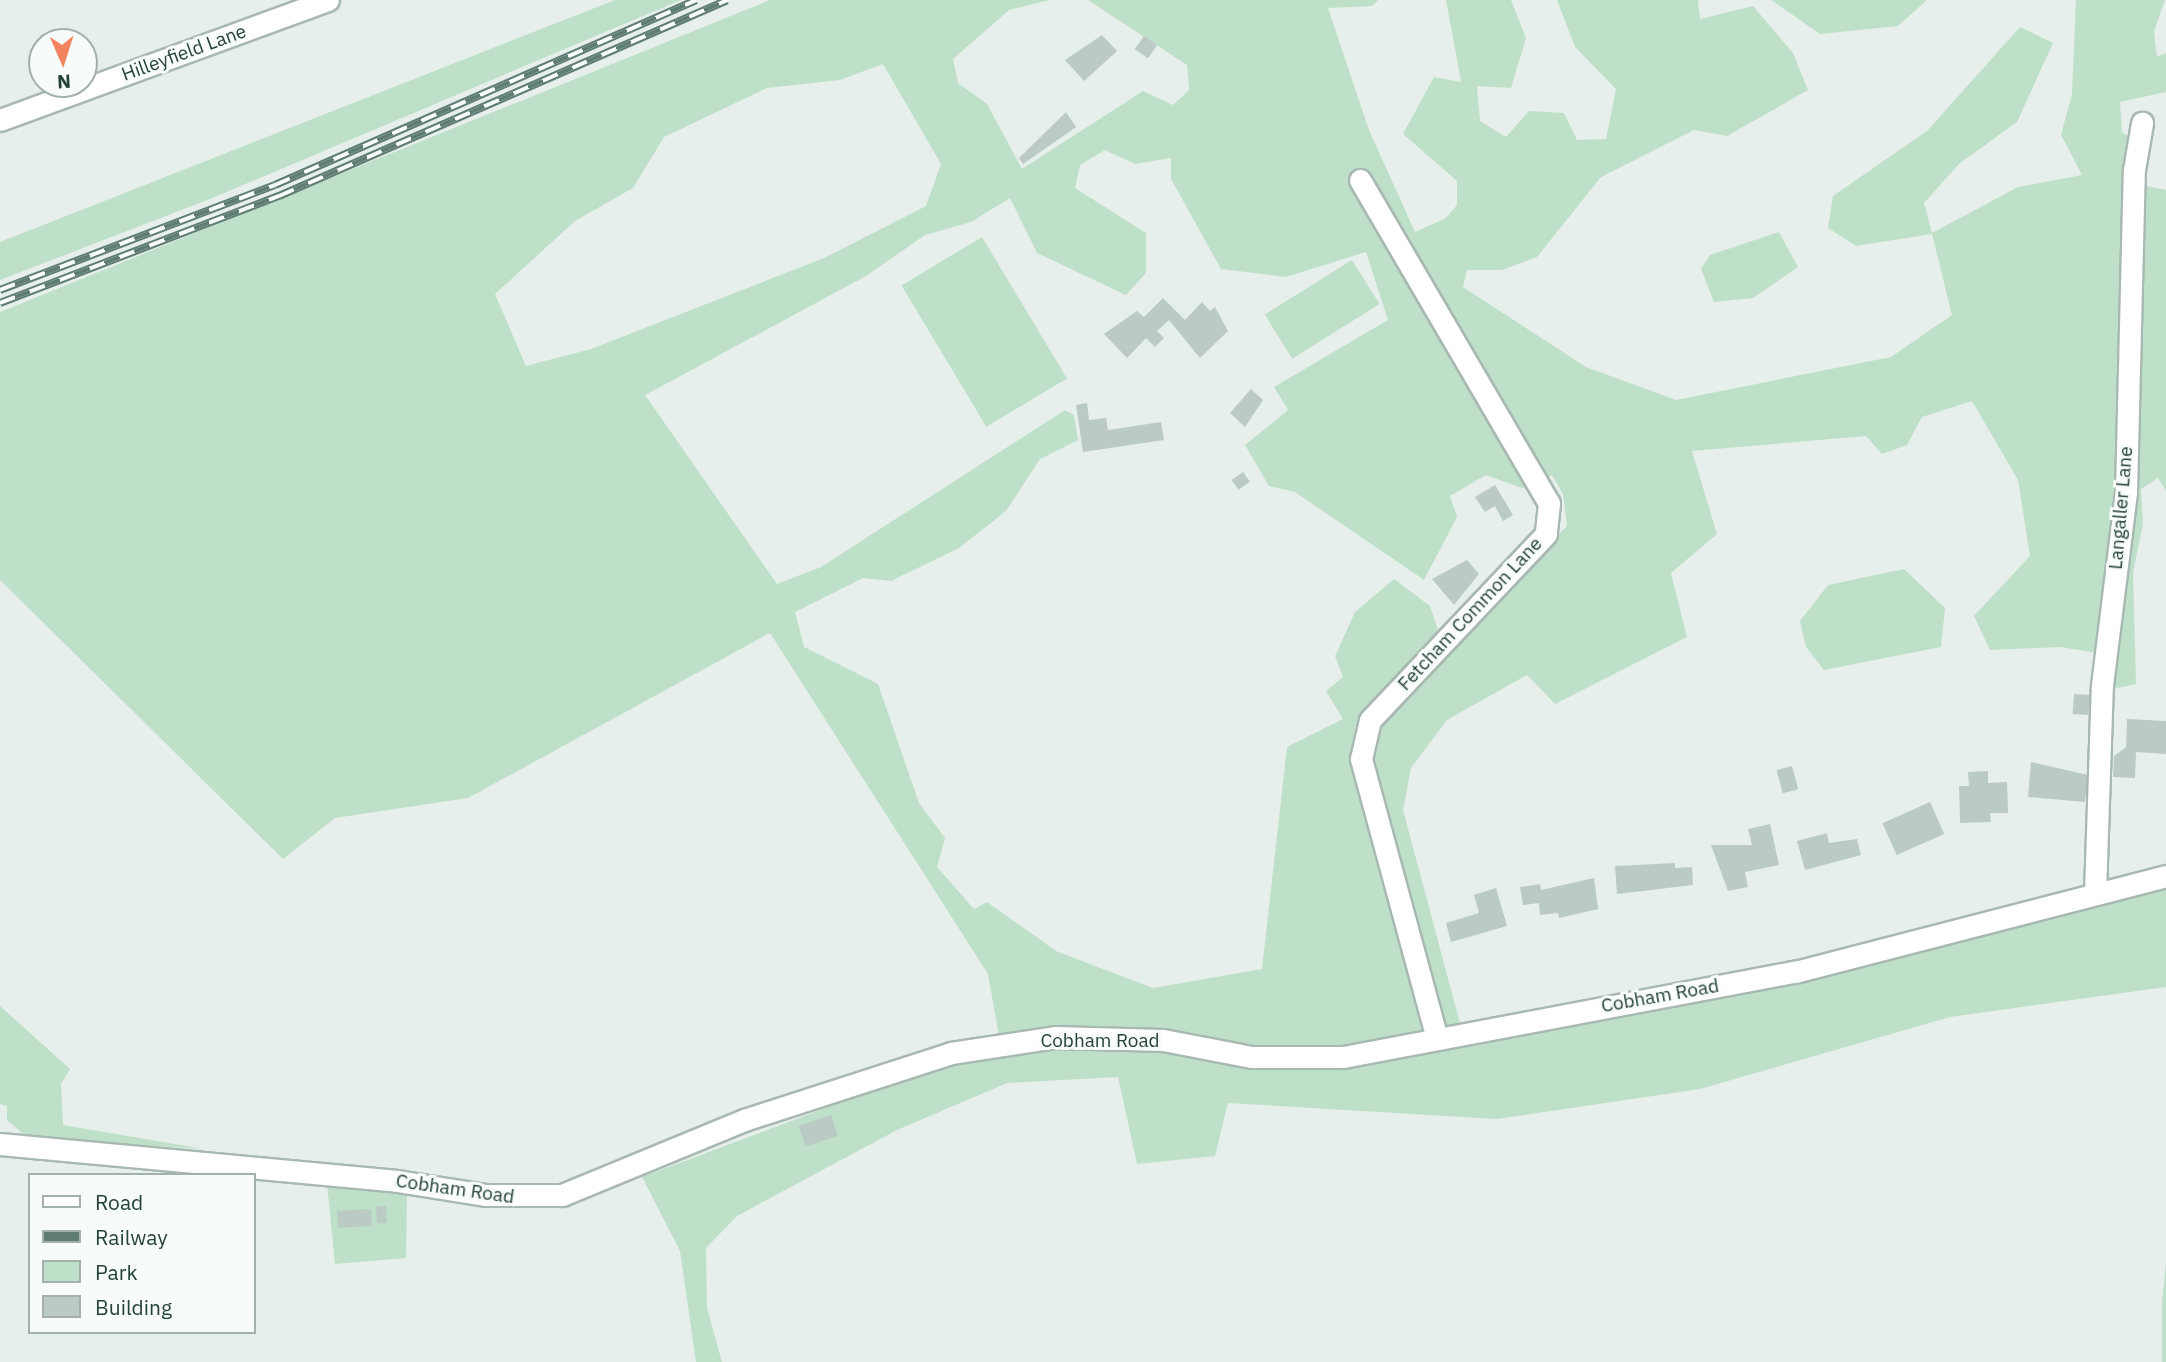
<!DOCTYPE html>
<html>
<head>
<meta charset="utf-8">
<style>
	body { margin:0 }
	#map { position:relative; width:2166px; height:1362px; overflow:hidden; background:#e6efeb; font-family:"IBM Plex Sans",sans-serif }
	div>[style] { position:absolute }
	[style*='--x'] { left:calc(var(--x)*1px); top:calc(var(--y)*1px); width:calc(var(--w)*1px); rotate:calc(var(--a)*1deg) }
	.green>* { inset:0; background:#bfe0c8; transform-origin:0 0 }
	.building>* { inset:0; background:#bbcac4; transform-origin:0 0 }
	.roads { filter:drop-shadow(2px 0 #a8b8b2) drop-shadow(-2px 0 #a8b8b2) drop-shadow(0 2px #a8b8b2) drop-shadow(0 -2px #a8b8b2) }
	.minor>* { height:21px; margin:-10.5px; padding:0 10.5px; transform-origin:10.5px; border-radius:10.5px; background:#fff }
	.rail>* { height:8px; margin-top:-4px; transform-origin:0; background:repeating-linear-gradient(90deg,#f7fbf9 0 16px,#5f7d75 0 32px); box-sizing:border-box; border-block:2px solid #5f7d75 }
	span { translate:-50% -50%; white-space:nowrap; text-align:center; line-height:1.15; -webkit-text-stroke:6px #f7fbf9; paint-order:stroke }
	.street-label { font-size:19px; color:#24423a }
	.legend { position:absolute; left:28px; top:1173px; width:228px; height:161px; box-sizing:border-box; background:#f7fbf9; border:2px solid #a3b1ad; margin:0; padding:9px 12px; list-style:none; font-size:21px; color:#24423a }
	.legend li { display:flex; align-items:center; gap:14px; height:35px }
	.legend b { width:35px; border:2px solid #a3b1ad }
	.north { position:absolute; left:28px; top:28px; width:70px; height:70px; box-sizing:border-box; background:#f7fbf9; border:2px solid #a3b1ad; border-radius:50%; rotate:177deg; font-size:19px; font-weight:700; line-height:28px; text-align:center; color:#24423a }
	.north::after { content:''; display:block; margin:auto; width:24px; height:32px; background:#f4845f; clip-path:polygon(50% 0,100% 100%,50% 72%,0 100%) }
</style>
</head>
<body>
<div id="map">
	<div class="green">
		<div style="clip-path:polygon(615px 0,681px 0,210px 199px,0 280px,0 242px)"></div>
		<div style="clip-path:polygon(evenodd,770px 0,1050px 0,1009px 10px,953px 59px,958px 83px,987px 104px,1022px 169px,1143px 91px,1173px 105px,1189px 90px,1187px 65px,1088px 0,1378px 0,1372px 6px,1328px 8px,1369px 130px,1415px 232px,1446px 218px,1457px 205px,1457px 181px,1403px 134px,1434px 77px,1461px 82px,1446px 0,1511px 0,1526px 38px,1511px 88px,1477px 86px,1480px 121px,1506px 137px,1529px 111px,1564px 113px,1577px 140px,1606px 139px,1616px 89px,1575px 47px,1557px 0,1698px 0,1700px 19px,1753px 6px,1793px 53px,1808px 90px,1727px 136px,1694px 130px,1601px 177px,1537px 257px,1502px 270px,1467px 270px,1463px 287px,1586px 367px,1676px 400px,1891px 357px,1952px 315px,1932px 234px,1856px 246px,1828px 228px,1833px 196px,1927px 131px,2020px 27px,2053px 43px,2017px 122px,1960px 163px,1924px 203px,1932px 233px,2018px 187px,2082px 175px,2061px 135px,2072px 94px,2076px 0,2165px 0,2154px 31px,2157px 57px,2166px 53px,2166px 92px,2120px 102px,2122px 132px,2147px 150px,2142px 185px,2166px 190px,2166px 491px,2158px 478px,2141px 489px,2143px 524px,2133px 573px,2136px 684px,2108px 690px,2110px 655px,2060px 647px,1990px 650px,1974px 616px,2030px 556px,2018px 480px,1972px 401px,1922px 417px,1907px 445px,1882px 454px,1866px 436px,1692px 451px,1717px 534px,1671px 573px,1687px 637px,1555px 704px,1527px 675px,1447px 720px,1411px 768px,1403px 810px,1465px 1042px,1887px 959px,2099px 898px,2166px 889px,2166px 987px,1950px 1017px,1700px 1089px,1497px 1119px,1228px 1103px,1215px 1156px,1137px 1164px,1118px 1077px,1007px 1083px,897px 1130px,737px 1216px,706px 1248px,707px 1308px,722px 1362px,696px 1362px,680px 1251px,642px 1177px,951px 1061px,1002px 1053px,988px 974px,770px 633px,468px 798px,335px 818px,283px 859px,0 580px,0 312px,770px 0,883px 64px,941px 164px,926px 206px,824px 258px,591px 349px,526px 366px,495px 294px,575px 221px,633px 188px,664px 137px,767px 88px,840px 80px,883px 64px,770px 0,1105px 150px,1135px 164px,1171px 158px,1171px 179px,1221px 269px,1286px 277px,1366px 252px,1388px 320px,1274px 387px,1288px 410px,1245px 445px,1269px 486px,1295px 492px,1424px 580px,1457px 517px,1450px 496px,1486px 475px,1522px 488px,1552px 475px,1563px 494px,1567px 526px,1378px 719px,1373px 743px,1354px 728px,1438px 630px,1430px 606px,1394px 579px,1355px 612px,1335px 656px,1343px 677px,1326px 691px,1343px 719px,1287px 747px,1262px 969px,1153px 988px,1056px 951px,987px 902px,974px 909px,937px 867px,945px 838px,919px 803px,878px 684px,804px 647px,795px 612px,863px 578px,891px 581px,959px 548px,1006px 511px,1040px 459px,1078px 440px,1074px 415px,1065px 410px,821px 567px,777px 584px,645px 395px,866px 276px,925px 235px,971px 222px,1010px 198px,1037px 253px,1126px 295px,1146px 273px,1146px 233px,1075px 188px,1080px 165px,1105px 150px)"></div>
		<div style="clip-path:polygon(1771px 0,1927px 0,1898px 26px,1820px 34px)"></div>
		<div style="clip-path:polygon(1779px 232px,1798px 267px,1753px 298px,1714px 302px,1701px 269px,1710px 255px)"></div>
		<div style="left:982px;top:237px;width:165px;height:94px;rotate:59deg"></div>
		<div style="left:1352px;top:260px;width:52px;height:103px;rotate:58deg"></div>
		<div style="clip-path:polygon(1904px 569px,1945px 608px,1941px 647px,1824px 670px,1806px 647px,1800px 621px,1828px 585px)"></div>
		<div style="clip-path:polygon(0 1006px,70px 1069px,61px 1084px,63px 1125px,204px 1149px,28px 1138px,7px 1120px,7px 1106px,0 1104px)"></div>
		<div style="clip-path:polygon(327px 1184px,407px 1194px,406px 1258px,335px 1264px)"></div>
		<div style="clip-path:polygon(2166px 1262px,2166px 1362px,2162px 1362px,2162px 1303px)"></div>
	</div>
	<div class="building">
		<div style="clip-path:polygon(1102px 35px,1117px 51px,1084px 81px,1065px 60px)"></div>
		<div style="left:1144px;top:36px;width:16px;height:16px;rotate:35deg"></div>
		<div style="clip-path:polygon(1066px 112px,1076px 127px,1023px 164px,1019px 158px)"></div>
		<div style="clip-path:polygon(1163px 298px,1185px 320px,1202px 302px,1210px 311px,1215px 307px,1228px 331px,1200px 358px,1169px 320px,1157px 331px,1164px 338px,1155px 347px,1146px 338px,1127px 358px,1104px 334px,1137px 311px,1144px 317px)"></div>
		<div style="clip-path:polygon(1251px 389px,1263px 400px,1245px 427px,1230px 413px)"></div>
		<div style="clip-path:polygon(1087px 403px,1089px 420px,1106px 418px,1108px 430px,1161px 422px,1164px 440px,1083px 452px,1076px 405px)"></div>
		<div style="left:1243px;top:472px;width:12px;height:14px;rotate:55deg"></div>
		<div style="clip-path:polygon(1495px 485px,1513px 515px,1503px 521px,1495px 506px,1485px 512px,1475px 497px)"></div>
		<div style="clip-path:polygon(1467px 560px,1479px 574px,1454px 605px,1432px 579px)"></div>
		<div style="left:2074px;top:694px;width:16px;height:20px;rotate:4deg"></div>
		<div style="clip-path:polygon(2127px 719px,2166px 721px,2166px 754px,2136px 752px,2135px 778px,2113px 777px,2114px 756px,2126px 747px)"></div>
		<div style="clip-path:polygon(2031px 762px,2088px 775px,2085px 802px,2028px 797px)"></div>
		<div style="left:1792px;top:766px;width:24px;height:16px;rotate:75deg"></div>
		<div style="clip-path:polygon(1988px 771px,1988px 783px,2007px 782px,2008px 813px,1990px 813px,1991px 822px,1960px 823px,1959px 786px,1969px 786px,1968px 772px)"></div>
		<div style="left:1930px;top:802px;width:35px;height:52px;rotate:66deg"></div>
		<div style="clip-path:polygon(1770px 824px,1779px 865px,1745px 872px,1748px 887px,1728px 891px,1711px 845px,1752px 845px,1748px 829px)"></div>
		<div style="clip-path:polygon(1827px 833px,1829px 843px,1857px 839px,1861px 855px,1805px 870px,1797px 841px)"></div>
		<div style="clip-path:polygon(1675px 863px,1675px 868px,1692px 867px,1693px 885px,1617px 894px,1615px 866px)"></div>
		<div style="clip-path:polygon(1594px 878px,1598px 909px,1559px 918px,1558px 913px,1540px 915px,1539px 903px,1523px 905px,1520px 887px,1540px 884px,1541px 890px)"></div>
		<div style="clip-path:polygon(1496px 888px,1507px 926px,1451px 942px,1446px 923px,1479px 913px,1474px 895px)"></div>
		<div style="left:831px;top:1115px;width:22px;height:34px;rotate:72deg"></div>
		<div style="left:386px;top:1206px;width:17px;height:10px;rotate:87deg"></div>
		<div style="left:371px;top:1209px;width:17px;height:34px;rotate:87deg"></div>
	</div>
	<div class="roads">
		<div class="minor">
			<div style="--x:0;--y:120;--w:349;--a:-20.1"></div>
			<div style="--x:1360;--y:180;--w:374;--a:59.7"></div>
			<div style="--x:1549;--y:503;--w:31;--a:96"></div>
			<div style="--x:1546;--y:534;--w:256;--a:133.4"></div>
			<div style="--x:1370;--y:720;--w:40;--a:103"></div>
			<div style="--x:1361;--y:759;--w:289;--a:74.8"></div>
			<div style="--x:2095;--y:893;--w:208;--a:-88.1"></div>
			<div style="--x:2102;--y:685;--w:195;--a:-82.9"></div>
			<div style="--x:2126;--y:491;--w:321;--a:-88.6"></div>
			<div style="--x:2134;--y:170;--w:48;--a:-80.3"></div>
			<div style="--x:0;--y:1144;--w:399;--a:5.3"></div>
			<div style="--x:397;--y:1181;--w:89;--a:9"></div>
			<div style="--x:485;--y:1195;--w:77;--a:0"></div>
			<div style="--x:562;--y:1195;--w:197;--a:-22.4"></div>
			<div style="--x:744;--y:1120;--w:218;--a:-17.9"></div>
			<div style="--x:951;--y:1053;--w:105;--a:-8.7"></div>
			<div style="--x:1055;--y:1037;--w:108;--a:1.6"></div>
			<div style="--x:1163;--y:1040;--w:90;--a:10.9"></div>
			<div style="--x:1251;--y:1057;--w:92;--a:0"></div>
			<div style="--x:1343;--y:1057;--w:460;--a:-10.7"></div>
			<div style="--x:1795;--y:972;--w:383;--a:-14.5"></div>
		</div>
	</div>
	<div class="rail">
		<div style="--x:0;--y:290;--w:294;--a:-20.9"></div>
		<div style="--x:275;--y:185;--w:460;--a:-23.7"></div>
		<div style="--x:0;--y:303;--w:299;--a:-21"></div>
		<div style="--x:279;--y:196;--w:489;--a:-23.6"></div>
	</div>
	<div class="street-label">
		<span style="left:184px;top:53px;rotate:-20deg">Hilleyfield Lane</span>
		<span style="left:2121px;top:508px;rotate:-85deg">Langaller Lane</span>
		<span style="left:1470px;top:614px;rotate:-47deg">Fetcham Common Lane</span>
		<span style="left:1660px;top:996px;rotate:-10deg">Cobham Road</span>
		<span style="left:1100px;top:1041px">Cobham Road</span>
		<span style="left:455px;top:1189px;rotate:8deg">Cobham Road</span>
	</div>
	<ul class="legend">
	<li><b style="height:9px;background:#fff"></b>Road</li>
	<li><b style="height:9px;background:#5f7d75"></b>Railway</li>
	<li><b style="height:19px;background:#bfe0c8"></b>Park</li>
	<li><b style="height:19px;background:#bbcac4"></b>Building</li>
	</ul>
	<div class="north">N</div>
</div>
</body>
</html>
